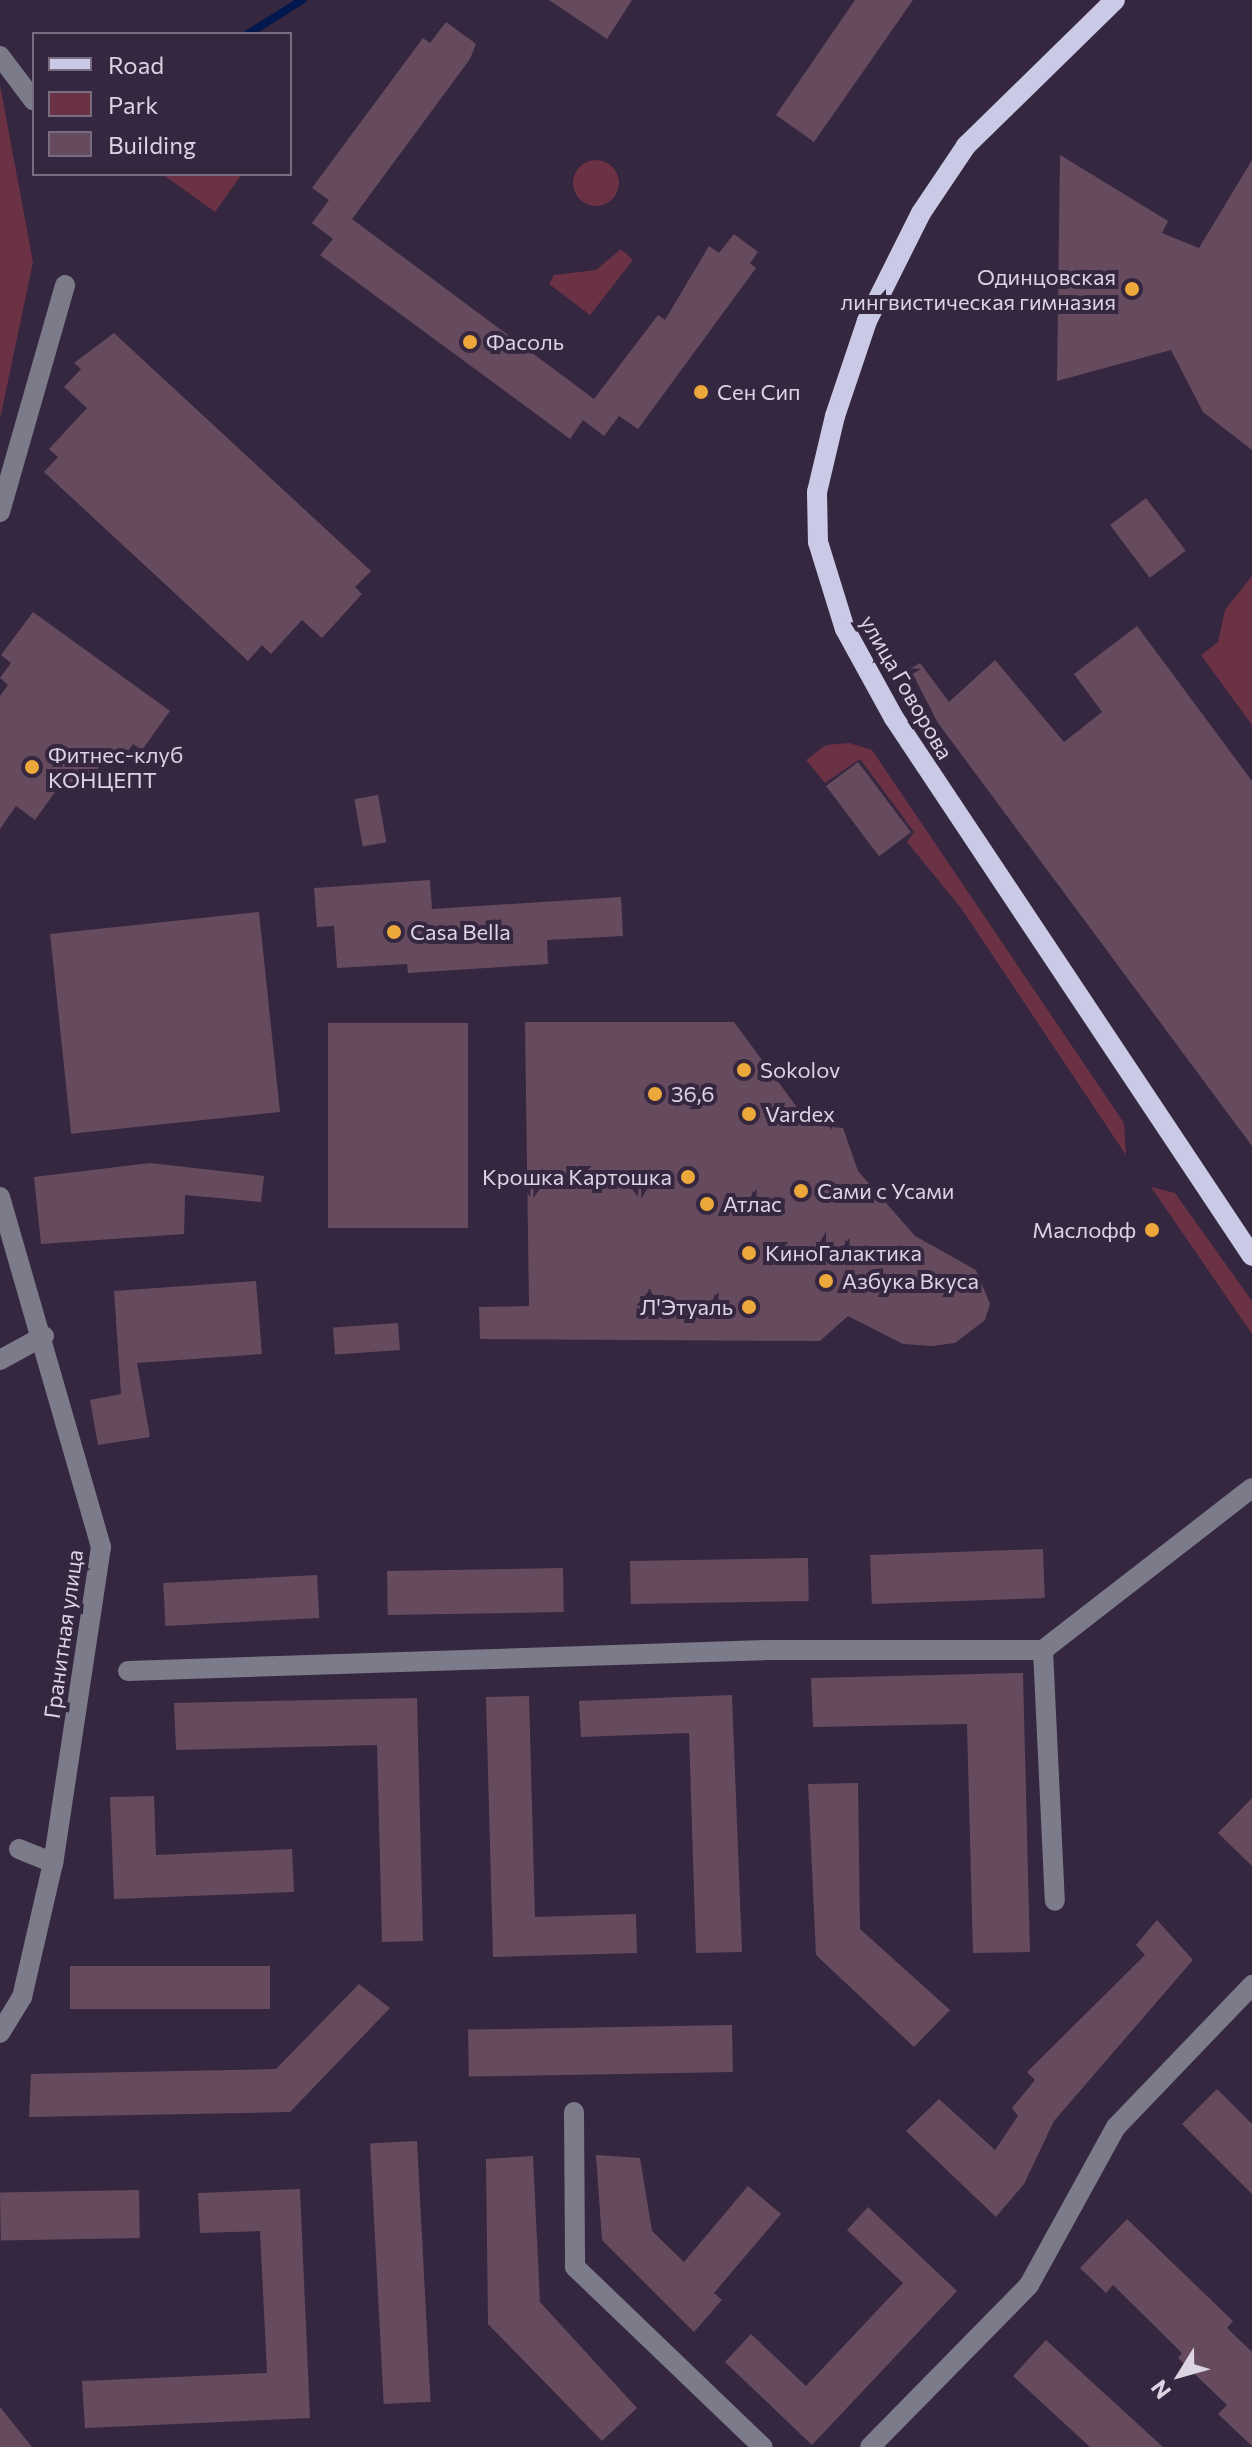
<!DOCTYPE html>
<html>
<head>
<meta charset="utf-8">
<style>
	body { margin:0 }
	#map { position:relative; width:1252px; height:2447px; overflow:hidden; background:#35273f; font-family:Commissioner,sans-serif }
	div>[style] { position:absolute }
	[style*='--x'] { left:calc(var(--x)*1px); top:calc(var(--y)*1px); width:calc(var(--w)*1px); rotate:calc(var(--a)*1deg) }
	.green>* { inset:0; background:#6b3145 }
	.round { border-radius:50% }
	.stream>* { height:8px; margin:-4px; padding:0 4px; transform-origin:4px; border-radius:4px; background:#00184d }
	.building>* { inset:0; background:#664b5f; transform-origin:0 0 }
	.minor>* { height:20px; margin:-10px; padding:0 10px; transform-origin:10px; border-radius:10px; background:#7b7b89 }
	.major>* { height:20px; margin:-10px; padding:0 10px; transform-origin:10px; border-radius:10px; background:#cacae7 }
	.dots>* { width:22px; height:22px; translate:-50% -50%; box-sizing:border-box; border:4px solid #35273f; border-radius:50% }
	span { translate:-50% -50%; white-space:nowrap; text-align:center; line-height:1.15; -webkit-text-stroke:8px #35273f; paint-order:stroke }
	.poi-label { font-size:22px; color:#dcd3e3 }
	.right { translate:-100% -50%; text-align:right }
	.left { translate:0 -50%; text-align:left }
	.street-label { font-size:22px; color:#dcd3e3 }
	.legend { position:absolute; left:32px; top:32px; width:260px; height:144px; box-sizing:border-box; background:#35273f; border:2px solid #786c81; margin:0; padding:10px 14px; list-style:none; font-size:24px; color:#dcd3e3 }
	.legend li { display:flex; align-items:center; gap:16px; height:40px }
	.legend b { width:40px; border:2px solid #786c81 }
	.north { position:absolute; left:1140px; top:2335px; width:80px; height:80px; -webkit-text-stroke:6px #35273f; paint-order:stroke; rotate:233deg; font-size:22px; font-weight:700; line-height:32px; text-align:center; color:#dcd3e3 }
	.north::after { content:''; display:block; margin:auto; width:28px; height:36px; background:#dcd3e3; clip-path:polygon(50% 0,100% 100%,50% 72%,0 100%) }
</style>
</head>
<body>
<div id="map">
	<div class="green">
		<div style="clip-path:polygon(0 85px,33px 262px,0 419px)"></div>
		<div class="round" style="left:573px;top:160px;width:46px;height:46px"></div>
		<div style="clip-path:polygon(162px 174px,242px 174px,215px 212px)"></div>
		<div style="clip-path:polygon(621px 249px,633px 260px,590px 315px,549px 284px,554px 275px,596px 270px)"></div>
		<div style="clip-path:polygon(1252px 576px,1252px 725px,1201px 655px,1218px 642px,1225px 610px)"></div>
		<div style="clip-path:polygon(849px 743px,872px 750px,1124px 1123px,1126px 1155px,961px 908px,907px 842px,914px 832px,860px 759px,825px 783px,806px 760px,826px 745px)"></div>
		<div style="clip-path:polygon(1151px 1187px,1175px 1193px,1252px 1301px,1252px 1334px)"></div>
	</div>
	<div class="stream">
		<div style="--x:248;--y:34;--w:64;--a:-32.2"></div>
	</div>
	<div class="building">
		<div style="clip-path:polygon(549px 0,632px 0,607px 39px)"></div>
		<div style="clip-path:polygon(855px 0,913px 0,814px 142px,776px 115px)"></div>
		<div style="clip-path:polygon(446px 22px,476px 44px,470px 59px,352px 219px,594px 399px,658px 315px,665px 320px,709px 246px,719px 253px,734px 234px,758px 252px,750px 263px,756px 268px,638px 429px,619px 416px,604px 436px,583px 420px,570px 439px,320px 255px,333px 239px,312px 223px,329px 200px,312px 188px,423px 38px,430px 43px)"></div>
		<div style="clip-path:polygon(1060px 155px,1168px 221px,1162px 233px,1199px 248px,1252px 160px,1252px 450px,1203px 412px,1171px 350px,1057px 381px)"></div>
		<div style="clip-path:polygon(114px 333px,371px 571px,355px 587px,362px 594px,322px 638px,302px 620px,271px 654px,262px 645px,248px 661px,44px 472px,58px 457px,49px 449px,87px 408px,64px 387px,81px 369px,74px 363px)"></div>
		<div style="left:1146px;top:498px;width:66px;height:45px;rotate:53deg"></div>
		<div style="clip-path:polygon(33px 612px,170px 711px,142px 750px,133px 744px,119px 764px,109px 757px,76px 791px,63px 781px,35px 820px,16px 806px,0 829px,0 696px,8px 685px,0 678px,11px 663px,1px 655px)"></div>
		<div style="clip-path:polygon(1137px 626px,1252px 781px,1252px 1146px,938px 723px,910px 669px,920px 663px,949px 702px,995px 660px,1064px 742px,1102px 712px,1074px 674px)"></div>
		<div style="left:858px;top:762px;width:88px;height:40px;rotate:53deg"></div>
		<div style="left:378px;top:795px;width:48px;height:24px;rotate:80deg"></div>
		<div style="clip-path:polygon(430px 880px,432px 909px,621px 897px,623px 936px,547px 940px,548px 964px,408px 973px,407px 964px,337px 968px,334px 926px,317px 927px,314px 888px)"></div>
		<div style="left:259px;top:912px;width:201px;height:210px;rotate:84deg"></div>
		<div style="clip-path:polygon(525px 1022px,734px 1022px,810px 1125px,843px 1128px,858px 1171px,915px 1236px,976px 1270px,990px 1304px,985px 1320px,955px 1343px,932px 1346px,903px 1344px,848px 1316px,820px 1341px,480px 1339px,479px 1307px,529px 1306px)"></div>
		<div style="left:468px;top:1023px;width:205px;height:140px;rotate:90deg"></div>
		<div style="clip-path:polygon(150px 1163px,264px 1176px,261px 1202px,185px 1195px,184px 1234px,41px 1244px,34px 1177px)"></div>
		<div style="clip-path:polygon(256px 1281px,262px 1354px,137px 1363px,150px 1437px,98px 1445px,90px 1400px,121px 1394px,114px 1291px)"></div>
		<div style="left:398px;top:1323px;width:27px;height:65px;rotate:86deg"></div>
		<div style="left:1043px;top:1549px;width:49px;height:173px;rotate:88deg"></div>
		<div style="left:808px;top:1558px;width:43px;height:178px;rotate:89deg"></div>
		<div style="left:563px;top:1568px;width:44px;height:176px;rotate:89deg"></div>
		<div style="left:317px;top:1575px;width:43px;height:154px;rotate:87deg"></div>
		<div style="clip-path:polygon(1023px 1673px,1030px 1952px,973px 1953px,967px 1724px,813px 1727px,811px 1678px)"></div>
		<div style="clip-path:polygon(732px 1695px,742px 1952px,696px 1953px,689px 1733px,581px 1737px,579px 1701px)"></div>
		<div style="clip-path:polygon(529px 1696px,535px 1917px,636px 1914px,637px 1953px,493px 1957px,486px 1697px)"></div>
		<div style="clip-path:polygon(417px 1698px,423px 1941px,382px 1942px,377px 1745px,176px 1750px,174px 1703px)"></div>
		<div style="clip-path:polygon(858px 1783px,860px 1929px,950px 2010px,914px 2047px,816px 1955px,808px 1784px)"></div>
		<div style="clip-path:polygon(154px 1796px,156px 1855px,292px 1849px,294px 1892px,114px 1899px,110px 1797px)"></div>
		<div style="clip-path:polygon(1252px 1798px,1252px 1866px,1218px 1833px)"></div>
		<div style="clip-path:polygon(1157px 1920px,1193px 1960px,1054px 2121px,1024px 2184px,996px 2217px,906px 2131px,939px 2099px,995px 2150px,1018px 2116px,1012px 2108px,1035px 2080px,1027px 2072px,1145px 1955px,1136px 1945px)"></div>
		<div style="left:270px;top:1966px;width:43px;height:200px;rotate:90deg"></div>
		<div style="clip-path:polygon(359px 1984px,390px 2008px,290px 2112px,29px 2117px,31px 2074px,276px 2069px)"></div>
		<div style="left:732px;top:2025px;width:47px;height:264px;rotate:89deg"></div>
		<div style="clip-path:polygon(1217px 2089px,1252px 2124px,1252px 2194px,1182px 2124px)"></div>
		<div style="left:417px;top:2141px;width:261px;height:47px;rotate:87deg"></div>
		<div style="clip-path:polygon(596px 2155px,640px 2158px,652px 2231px,684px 2262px,748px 2186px,781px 2214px,714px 2293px,722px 2300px,694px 2332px,602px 2240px)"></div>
		<div style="clip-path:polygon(533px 2156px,540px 2302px,637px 2408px,602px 2441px,488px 2324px,486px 2159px)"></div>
		<div style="clip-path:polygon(300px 2189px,310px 2418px,85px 2428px,82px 2381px,267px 2373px,260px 2231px,200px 2233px,198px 2193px)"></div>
		<div style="left:139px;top:2190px;width:48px;height:139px;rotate:89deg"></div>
		<div style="clip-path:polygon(868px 2207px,957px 2291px,812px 2445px,725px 2362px,751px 2334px,806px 2386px,903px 2283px,847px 2230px)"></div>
		<div style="clip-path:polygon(1127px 2219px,1233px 2321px,1227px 2328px,1252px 2352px,1252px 2446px,1218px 2414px,1227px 2405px,1178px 2358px,1182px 2353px,1113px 2285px,1106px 2293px,1080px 2268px)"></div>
		<div style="clip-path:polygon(1046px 2340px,1163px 2447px,1090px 2447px,1013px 2376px)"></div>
		<div style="clip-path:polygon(0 2407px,32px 2447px,0 2447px)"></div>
	</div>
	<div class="minor">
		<div style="--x:0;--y:56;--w:56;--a:52.9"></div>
		<div style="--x:0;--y:512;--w:236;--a:-74"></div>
		<div style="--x:0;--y:1197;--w:364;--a:73.9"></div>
		<div style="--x:101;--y:1547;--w:320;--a:98.6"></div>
		<div style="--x:53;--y:1863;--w:138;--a:103"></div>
		<div style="--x:22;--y:1997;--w:42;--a:121.4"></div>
		<div style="--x:0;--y:1360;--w:50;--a:-28.6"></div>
		<div style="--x:1043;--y:1650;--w:251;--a:87.3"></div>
		<div style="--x:128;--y:1671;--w:639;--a:-1.88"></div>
		<div style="--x:767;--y:1650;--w:276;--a:0"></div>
		<div style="--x:1043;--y:1650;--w:264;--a:-37.8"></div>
		<div style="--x:19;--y:1849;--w:37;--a:22"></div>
		<div style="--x:574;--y:2112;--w:155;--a:89.6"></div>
		<div style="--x:575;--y:2267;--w:260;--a:43.8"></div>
		<div style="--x:870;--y:2447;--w:227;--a:-45.5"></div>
		<div style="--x:1029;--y:2285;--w:180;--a:-61.2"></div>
		<div style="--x:1116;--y:2127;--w:197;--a:-46.2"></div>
	</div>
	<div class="major">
		<div style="--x:1115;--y:0;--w:209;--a:135.6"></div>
		<div style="--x:966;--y:146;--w:81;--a:123.9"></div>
		<div style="--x:921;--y:213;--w:121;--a:116.6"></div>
		<div style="--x:867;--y:321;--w:100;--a:108.6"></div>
		<div style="--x:835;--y:416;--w:78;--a:103.3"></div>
		<div style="--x:817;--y:492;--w:50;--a:88.9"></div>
		<div style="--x:818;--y:542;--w:91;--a:72.8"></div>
		<div style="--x:845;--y:629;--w:102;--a:61.2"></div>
		<div style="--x:894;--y:718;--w:646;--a:56.36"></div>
	</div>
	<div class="dots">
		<div style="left:1132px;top:289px;background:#eda83b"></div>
		<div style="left:470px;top:342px;background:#eda83b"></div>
		<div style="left:701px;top:392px;background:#eda83b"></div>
		<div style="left:32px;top:767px;background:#eda83b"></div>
		<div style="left:394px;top:932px;background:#eda83b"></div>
		<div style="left:744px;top:1070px;background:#eda83b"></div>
		<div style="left:655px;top:1094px;background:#eda83b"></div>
		<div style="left:749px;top:1114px;background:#eda83b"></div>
		<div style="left:688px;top:1177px;background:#eda83b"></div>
		<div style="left:801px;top:1191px;background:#eda83b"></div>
		<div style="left:707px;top:1204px;background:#eda83b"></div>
		<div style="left:1152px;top:1230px;background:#eda83b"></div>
		<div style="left:749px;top:1253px;background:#eda83b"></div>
		<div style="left:826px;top:1281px;background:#eda83b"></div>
		<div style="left:749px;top:1307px;background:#eda83b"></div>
	</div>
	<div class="poi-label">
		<span class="right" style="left:1116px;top:289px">Одинцовская<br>лингвистическая гимназия</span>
		<span class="left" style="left:486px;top:342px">Фасоль</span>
		<span class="left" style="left:717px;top:392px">Сен Сип</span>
		<span class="left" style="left:48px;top:767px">Фитнес-клуб<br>КОНЦЕПТ</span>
		<span class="left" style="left:410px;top:932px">Casa Bella</span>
		<span class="left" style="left:760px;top:1070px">Sokolov</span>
		<span class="left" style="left:671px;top:1094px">36,6</span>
		<span class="left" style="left:765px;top:1114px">Vardex</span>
		<span class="right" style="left:672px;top:1177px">Крошка Картошка</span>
		<span class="left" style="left:817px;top:1191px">Сами с Усами</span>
		<span class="left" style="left:723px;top:1204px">Атлас</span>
		<span class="right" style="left:1136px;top:1230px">Маслофф</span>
		<span class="left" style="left:765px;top:1253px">КиноГалактика</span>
		<span class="left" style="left:842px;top:1281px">Азбука Вкуса</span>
		<span class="right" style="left:733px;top:1307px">Л'Этуаль</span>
	</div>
	<div class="street-label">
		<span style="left:907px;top:687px;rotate:60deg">улица Говорова</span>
		<span style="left:63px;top:1634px;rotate:-82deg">Гранитная улица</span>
	</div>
	<ul class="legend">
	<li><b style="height:10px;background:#cacae7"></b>Road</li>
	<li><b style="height:22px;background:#6b3145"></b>Park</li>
	<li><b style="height:22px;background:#664b5f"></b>Building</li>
	</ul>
	<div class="north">N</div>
</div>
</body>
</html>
